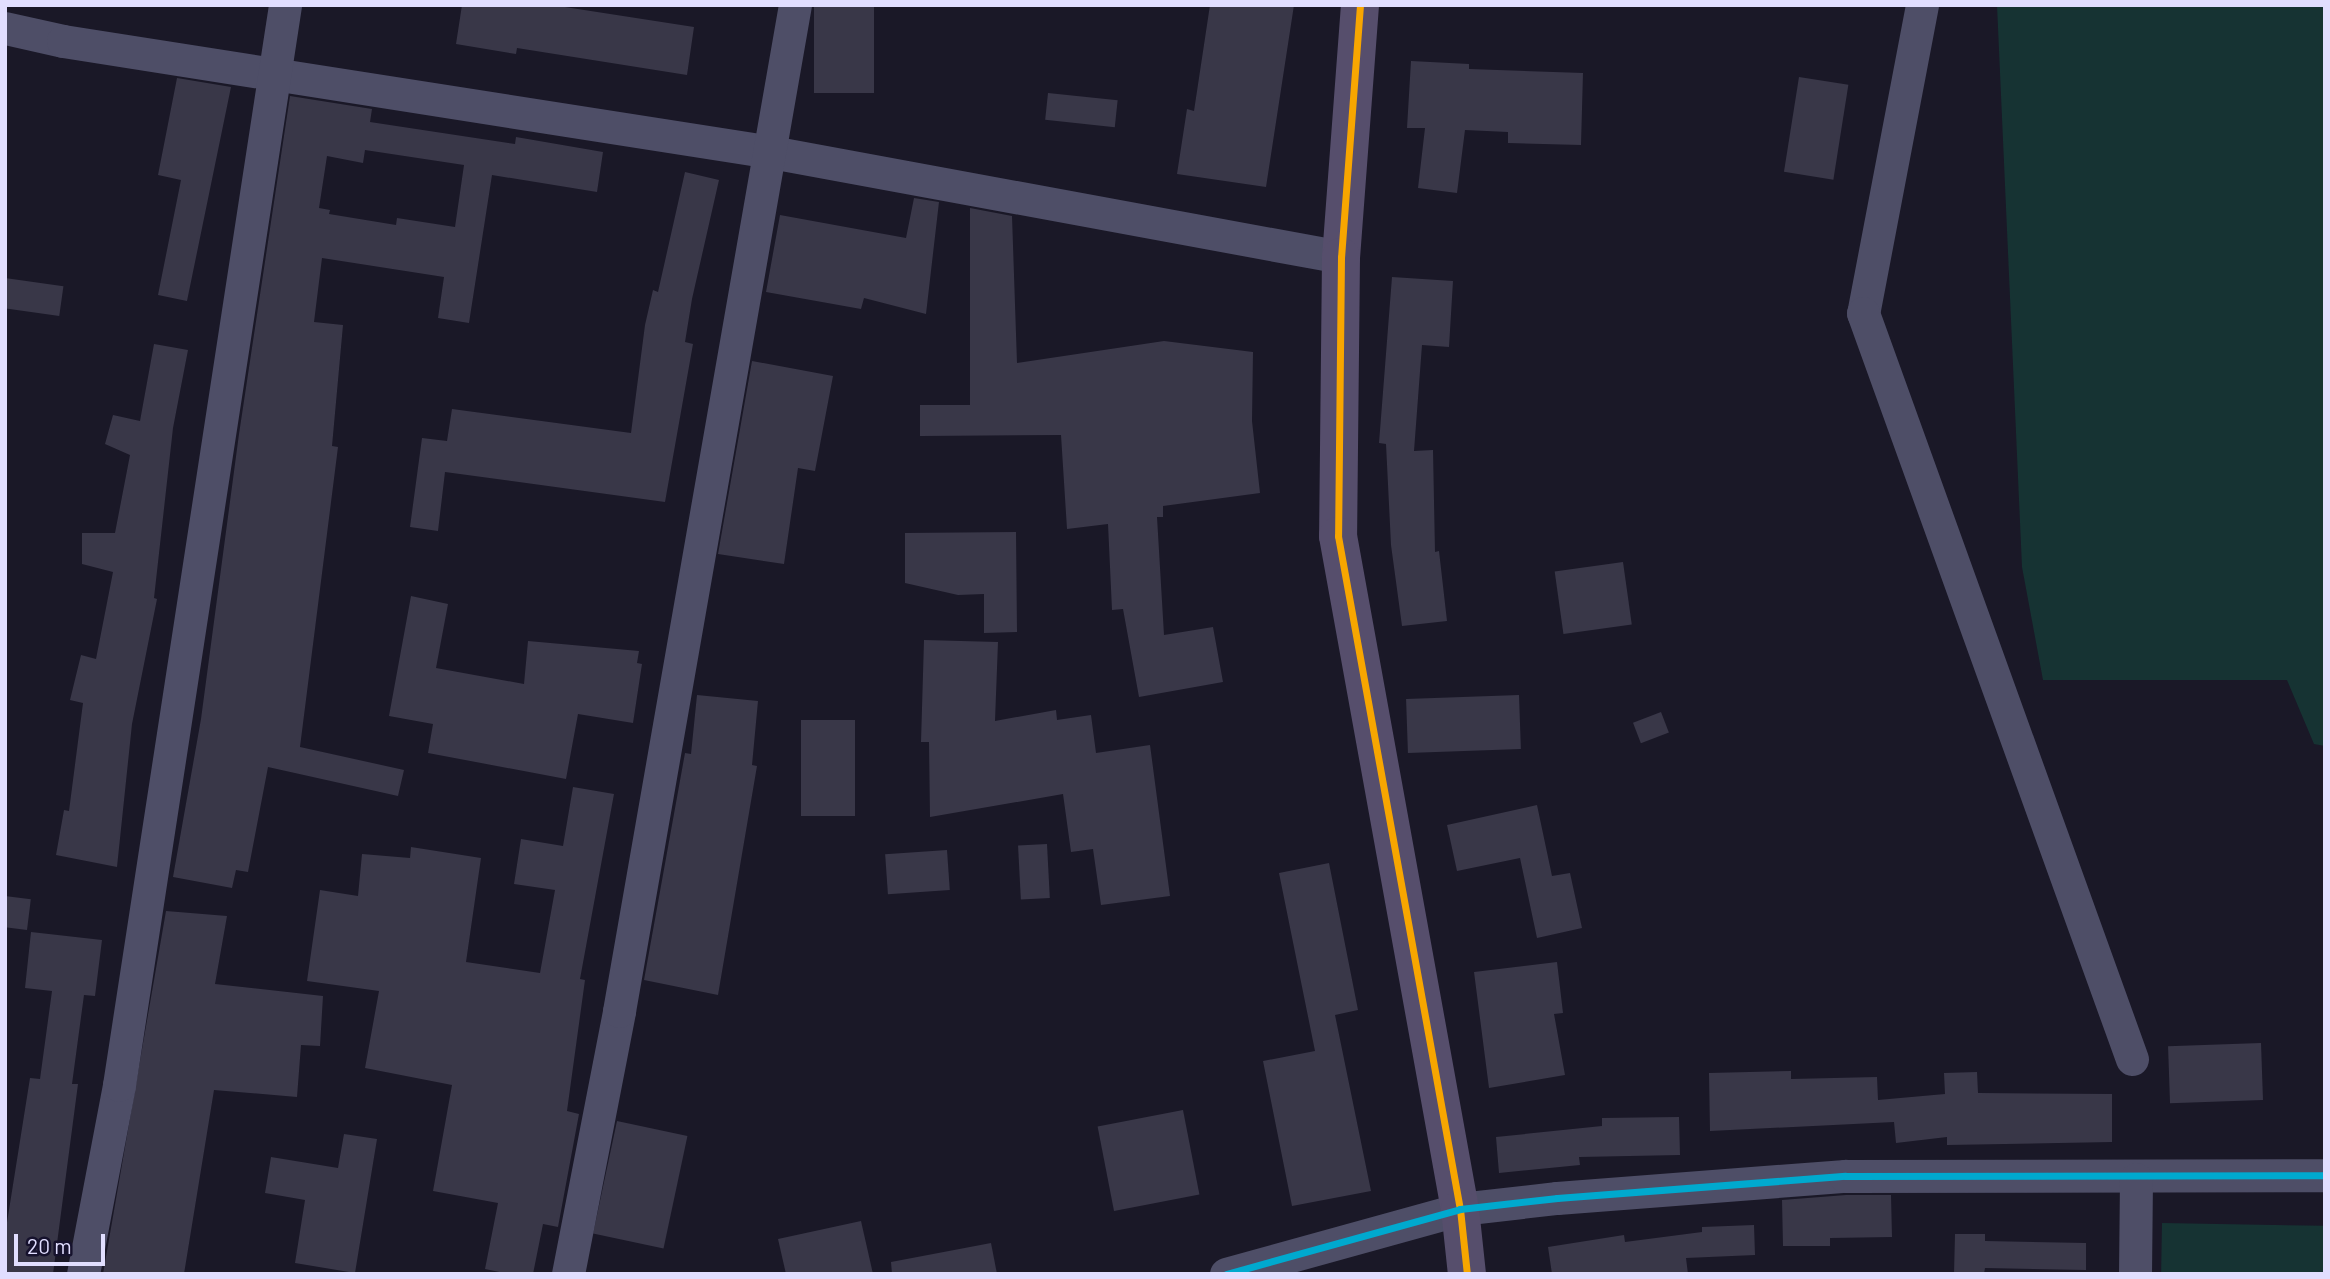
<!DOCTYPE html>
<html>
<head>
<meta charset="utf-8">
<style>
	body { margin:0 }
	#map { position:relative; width:2330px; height:1279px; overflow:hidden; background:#1a1827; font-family:Barlow,sans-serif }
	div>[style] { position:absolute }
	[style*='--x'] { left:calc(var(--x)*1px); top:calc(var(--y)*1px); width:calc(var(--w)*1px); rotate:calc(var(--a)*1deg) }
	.green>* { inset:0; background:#163333; transform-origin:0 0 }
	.building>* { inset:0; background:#393748; transform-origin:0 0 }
	.minor>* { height:33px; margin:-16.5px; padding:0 16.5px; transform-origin:16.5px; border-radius:16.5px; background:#4e4e67 }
	.major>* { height:38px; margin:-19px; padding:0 19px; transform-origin:19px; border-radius:19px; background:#564e6c }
	.bus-1>* { height:7px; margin:-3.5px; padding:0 3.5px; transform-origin:3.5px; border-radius:3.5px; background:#f7a600 }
	.bus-2>* { height:7px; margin:-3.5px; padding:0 3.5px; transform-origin:3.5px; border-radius:3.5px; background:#00a9ce }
	span { translate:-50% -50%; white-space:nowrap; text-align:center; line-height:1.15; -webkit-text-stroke:7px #16122d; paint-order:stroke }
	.frame { position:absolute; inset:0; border:7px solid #e1deff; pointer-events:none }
	.scale { position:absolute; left:14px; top:1234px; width:91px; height:32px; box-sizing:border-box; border:4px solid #e1deff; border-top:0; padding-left:9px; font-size:21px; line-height:24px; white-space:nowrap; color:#e1deff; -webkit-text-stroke:5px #16122d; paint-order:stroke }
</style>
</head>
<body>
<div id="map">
	<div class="green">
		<div style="clip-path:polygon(1997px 5px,2325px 5px,2325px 746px,2314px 744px,2287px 680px,2043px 680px,2022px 567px)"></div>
		<div style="left:2162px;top:1223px;width:163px;height:51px;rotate:1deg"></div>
	</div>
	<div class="building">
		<div style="clip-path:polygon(462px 5px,552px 5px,694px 27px,687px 75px,517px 48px,516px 54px,456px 44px)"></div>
		<div style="left:814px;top:5px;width:60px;height:88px"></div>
		<div style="clip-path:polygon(1210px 5px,1294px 5px,1266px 187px,1177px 174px,1187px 109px,1194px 111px)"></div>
		<div style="clip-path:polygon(1411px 61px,1469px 64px,1469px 69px,1583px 73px,1581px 145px,1508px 143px,1508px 132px,1465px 130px,1457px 193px,1418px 188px,1425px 128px,1407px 128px)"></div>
		<div style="left:1799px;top:77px;width:50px;height:96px;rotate:9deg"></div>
		<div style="clip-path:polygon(177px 78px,231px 87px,187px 301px,158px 295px,181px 180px,158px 175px)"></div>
		<div style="left:1048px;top:93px;width:70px;height:27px;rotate:6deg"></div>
		<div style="clip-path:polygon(evenodd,290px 96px,372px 109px,370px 122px,515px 144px,516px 137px,603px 152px,597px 192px,492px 175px,469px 323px,438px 318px,444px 277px,322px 258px,314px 322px,343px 325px,332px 446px,338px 447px,300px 747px,404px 770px,398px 796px,268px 767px,248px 872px,236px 870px,232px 888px,173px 877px,201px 719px,239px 434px,290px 96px,365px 150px,464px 165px,455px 227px,397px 218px,396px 225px,329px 214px,330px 210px,319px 208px,327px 156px,363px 163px,365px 150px)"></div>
		<div style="clip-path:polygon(685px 172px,719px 180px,692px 299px,685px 342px,693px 344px,665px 502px,445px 472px,438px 531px,410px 527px,422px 438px,447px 441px,452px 409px,631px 433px,645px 325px,653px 290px,658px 292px)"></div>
		<div style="clip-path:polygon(914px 198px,939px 202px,926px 314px,864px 298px,861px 309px,766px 292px,780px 215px,906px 238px)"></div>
		<div style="clip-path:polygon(970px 208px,1012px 216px,1017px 363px,1164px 341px,1253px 352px,1252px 421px,1260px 493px,1163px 506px,1163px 517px,1157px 517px,1164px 635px,1213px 627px,1223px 682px,1139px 697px,1123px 609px,1112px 610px,1108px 524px,1067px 529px,1061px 435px,920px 436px,920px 405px,970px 405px)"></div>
		<div style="clip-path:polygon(1392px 277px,1453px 281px,1449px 347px,1422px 345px,1414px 451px,1433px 450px,1435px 552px,1439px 551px,1447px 621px,1402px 626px,1391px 545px,1386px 444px,1379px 443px)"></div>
		<div style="left:5px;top:278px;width:59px;height:30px;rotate:8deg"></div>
		<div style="clip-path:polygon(154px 344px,188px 350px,173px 428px,154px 598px,157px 599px,132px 724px,117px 867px,56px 855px,64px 810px,69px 811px,83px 703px,70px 700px,81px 655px,96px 659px,113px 572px,82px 564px,82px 533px,115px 533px,130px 455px,105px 444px,113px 415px,140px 421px)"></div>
		<div style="clip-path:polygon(752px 361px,833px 376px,815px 471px,798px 468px,784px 564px,718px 554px)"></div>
		<div style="clip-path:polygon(1016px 532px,1017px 632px,984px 633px,984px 594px,958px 595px,905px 583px,905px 533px)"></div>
		<div style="left:1623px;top:562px;width:63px;height:69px;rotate:82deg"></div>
		<div style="clip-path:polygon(411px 596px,448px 604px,436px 668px,524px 684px,528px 641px,639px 651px,637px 663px,642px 664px,633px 723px,578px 714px,566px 779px,428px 753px,433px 724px,389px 716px)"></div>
		<div style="clip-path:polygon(924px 640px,998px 642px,995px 721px,1056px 710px,1057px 720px,1091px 715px,1096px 753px,1150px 745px,1170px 896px,1101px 905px,1093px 849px,1071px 852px,1063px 794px,930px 817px,929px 742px,921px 742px)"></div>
		<div style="clip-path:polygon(697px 695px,758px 701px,752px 765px,757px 766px,718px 995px,644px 980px,685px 753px,691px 754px)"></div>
		<div style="left:1519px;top:695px;width:54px;height:113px;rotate:88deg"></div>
		<div style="left:1661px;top:712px;width:22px;height:30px;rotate:69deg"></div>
		<div style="left:801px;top:720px;width:54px;height:96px"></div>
		<div style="clip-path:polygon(573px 787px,614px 794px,580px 979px,585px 980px,567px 1111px,579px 1114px,558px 1227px,543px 1224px,533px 1274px,509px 1274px,485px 1269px,498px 1203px,433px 1191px,452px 1085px,365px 1068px,379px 991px,307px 981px,320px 890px,358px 896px,362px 854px,410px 858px,411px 847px,481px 858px,466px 962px,540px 973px,555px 890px,514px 884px,521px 839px,563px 846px)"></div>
		<div style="clip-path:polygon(1537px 805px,1552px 876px,1570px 873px,1582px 928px,1537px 938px,1520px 858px,1457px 871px,1447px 825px)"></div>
		<div style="left:1047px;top:844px;width:54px;height:29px;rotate:87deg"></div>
		<div style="left:947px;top:850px;width:40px;height:62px;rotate:86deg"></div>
		<div style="clip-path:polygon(1329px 863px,1358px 1010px,1335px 1015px,1371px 1191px,1292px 1206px,1263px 1061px,1315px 1051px,1279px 873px)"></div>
		<div style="left:5px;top:896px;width:26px;height:31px;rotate:7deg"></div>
		<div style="clip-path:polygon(166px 911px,227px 916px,215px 984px,323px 996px,320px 1046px,301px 1045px,297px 1097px,214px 1090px,184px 1274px,103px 1274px)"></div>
		<div style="clip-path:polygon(31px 932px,102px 940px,95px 996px,84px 995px,72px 1084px,78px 1084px,53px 1274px,5px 1274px,5px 1235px,30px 1078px,40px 1079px,52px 991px,25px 988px)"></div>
		<div style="clip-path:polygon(1557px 962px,1563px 1013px,1554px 1014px,1565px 1075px,1489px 1088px,1474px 972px)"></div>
		<div style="left:2261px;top:1043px;width:57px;height:93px;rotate:88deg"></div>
		<div style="clip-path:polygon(1791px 1071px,1791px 1079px,1877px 1077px,1878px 1100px,1945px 1094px,1944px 1073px,1977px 1072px,1978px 1093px,2112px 1094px,2112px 1142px,1947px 1145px,1947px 1137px,1896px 1143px,1894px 1122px,1710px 1131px,1709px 1073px)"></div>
		<div style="left:1183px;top:1110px;width:86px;height:87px;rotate:79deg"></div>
		<div style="clip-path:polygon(1679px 1117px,1680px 1155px,1579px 1157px,1580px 1165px,1499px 1173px,1496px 1137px,1602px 1126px,1602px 1118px)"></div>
		<div style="left:617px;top:1121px;width:72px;height:115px;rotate:12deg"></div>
		<div style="clip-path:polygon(344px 1134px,377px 1139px,355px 1273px,295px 1263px,305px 1200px,265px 1193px,271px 1157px,338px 1168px)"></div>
		<div style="clip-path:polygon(1846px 1195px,1891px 1195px,1892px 1237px,1830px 1238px,1830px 1246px,1783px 1246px,1782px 1200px)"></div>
		<div style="clip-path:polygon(861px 1221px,873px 1274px,786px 1274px,778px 1239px)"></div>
		<div style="clip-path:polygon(1754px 1225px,1755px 1255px,1686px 1258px,1688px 1274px,1552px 1274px,1548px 1247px,1624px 1235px,1625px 1242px,1702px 1232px,1702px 1227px)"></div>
		<div style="clip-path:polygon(1955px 1234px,1985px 1234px,1985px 1241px,2086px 1243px,2086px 1270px,1985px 1268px,1984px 1274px,1954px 1274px)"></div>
		<div style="clip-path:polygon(991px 1243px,997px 1274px,892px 1274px,891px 1262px)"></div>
	</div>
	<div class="minor">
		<div style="--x:1922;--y:5;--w:314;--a:100.8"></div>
		<div style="--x:1863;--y:313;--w:793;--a:70.17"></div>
		<div style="--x:5;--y:28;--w:59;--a:12.6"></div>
		<div style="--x:63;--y:41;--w:717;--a:8.91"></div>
		<div style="--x:771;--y:152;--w:580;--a:10.44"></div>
		<div style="--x:83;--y:1274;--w:192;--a:-79.2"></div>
		<div style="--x:119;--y:1085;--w:1093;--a:-81.26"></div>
		<div style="--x:568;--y:1274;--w:268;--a:-79"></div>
		<div style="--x:619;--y:1011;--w:1021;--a:-80.08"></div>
		<div style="--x:1226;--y:1274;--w:243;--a:-15.5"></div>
		<div style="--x:1460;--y:1209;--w:98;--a:-6.5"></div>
		<div style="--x:1557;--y:1198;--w:289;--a:-4.4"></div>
		<div style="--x:1845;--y:1176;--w:480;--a:-0.1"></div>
		<div style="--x:2135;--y:1274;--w:95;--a:-89.4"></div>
	</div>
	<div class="major">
		<div style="--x:1360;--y:5;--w:253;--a:94.3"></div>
		<div style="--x:1341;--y:257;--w:279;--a:90.6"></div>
		<div style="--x:1338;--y:536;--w:684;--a:79.73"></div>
		<div style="--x:1460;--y:1209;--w:65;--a:83.9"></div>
	</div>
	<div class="bus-1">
		<div style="--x:1360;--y:5;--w:253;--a:94.3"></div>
		<div style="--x:1341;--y:257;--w:279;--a:90.6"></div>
		<div style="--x:1338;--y:536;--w:684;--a:79.73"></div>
		<div style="--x:1460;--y:1209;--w:65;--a:83.9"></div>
	</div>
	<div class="bus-2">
		<div style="--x:1226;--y:1274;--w:243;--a:-15.5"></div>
		<div style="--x:1460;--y:1209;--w:98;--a:-6.5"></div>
		<div style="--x:1557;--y:1198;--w:289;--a:-4.4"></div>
		<div style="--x:1845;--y:1176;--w:480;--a:-0.1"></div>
	</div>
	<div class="frame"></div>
	<div class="scale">20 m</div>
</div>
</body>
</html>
